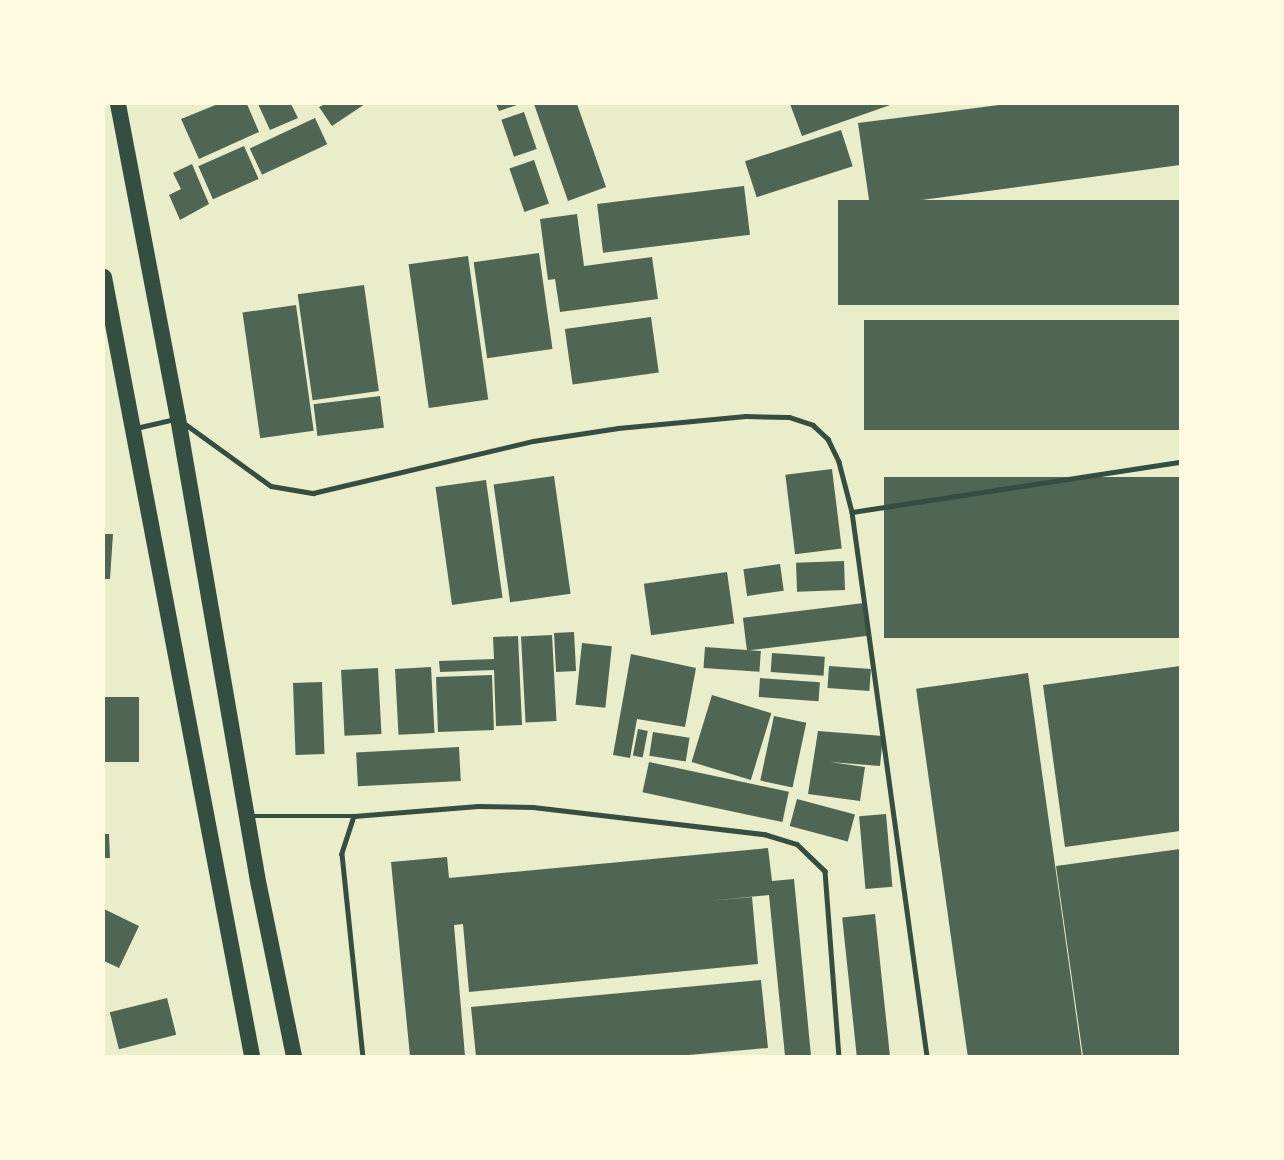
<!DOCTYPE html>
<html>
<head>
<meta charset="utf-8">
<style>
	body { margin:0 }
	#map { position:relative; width:1284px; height:1160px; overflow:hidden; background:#e9edc9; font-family:"Alegreya Sans",sans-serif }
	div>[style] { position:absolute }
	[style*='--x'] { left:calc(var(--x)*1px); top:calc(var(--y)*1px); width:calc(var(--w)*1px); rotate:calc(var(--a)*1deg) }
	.building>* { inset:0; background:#4f6655; transform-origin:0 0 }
	.service>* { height:4.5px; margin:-2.25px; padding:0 2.25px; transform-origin:2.25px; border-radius:2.25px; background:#344e41 }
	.trunk>* { height:16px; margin:-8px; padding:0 8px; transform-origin:8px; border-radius:8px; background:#344e41 }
	span { translate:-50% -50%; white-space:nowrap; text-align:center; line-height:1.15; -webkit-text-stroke:5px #fefae0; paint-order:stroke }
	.frame { position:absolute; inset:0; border:105px solid #fefae0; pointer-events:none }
</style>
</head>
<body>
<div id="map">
	<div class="building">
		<div style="clip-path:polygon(218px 104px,247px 104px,259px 132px,199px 159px,181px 119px)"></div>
		<div style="clip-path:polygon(258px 104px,291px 104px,298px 118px,270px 130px)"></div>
		<div style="clip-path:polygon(325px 104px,365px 104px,332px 126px,319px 107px)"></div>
		<div style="clip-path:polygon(496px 104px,520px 104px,499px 111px)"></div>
		<div style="clip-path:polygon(534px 104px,577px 104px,606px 187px,568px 201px)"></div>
		<div style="clip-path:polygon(790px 104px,893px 104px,802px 136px)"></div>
		<div style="clip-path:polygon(1007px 104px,1180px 104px,1180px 165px,870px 207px,858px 123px)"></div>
		<div style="left:524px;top:112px;width:39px;height:24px;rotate:71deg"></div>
		<div style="left:315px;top:118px;width:29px;height:72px;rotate:65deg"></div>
		<div style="left:841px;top:130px;width:38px;height:101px;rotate:72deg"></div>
		<div style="left:244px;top:146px;width:36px;height:50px;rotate:66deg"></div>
		<div style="left:534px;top:160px;width:46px;height:26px;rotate:71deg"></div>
		<div style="clip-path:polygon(192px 164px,209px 204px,180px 220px,169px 195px,181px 189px,173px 173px)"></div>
		<div style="left:744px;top:186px;width:49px;height:148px;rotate:83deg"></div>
		<div style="left:1180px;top:200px;width:105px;height:342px;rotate:90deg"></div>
		<div style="clip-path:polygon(577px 214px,584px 266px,652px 257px,658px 299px,560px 312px,555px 279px,548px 280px,540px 219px)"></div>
		<div style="left:539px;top:253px;width:97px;height:66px;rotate:82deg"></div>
		<div style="left:468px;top:256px;width:145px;height:60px;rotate:82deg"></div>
		<div style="left:364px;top:285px;width:107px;height:67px;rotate:82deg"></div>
		<div style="left:296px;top:305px;width:127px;height:54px;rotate:82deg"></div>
		<div style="left:651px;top:317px;width:56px;height:87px;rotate:82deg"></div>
		<div style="left:1180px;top:320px;width:110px;height:316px;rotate:90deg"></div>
		<div style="left:380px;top:396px;width:32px;height:67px;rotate:83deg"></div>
		<div style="left:832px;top:469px;width:80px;height:47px;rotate:83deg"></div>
		<div style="left:554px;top:476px;width:119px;height:61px;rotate:82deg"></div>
		<div style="left:1180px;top:477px;width:161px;height:296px;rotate:90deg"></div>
		<div style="left:486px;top:480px;width:119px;height:51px;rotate:82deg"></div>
		<div style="clip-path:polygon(104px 534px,113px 534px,110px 579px,104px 579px)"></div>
		<div style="left:844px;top:561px;width:29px;height:48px;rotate:88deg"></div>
		<div style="left:780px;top:564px;width:27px;height:37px;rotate:82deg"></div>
		<div style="left:727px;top:572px;width:52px;height:84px;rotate:82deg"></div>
		<div style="left:864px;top:603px;width:33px;height:122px;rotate:83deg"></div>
		<div style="left:574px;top:632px;width:39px;height:20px;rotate:87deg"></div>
		<div style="left:552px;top:635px;width:86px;height:31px;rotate:87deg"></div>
		<div style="clip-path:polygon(518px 636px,522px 725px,496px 726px,494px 670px,440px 672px,439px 661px,494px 659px,493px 637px)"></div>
		<div style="left:582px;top:643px;width:30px;height:62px;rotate:6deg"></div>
		<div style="left:705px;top:647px;width:56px;height:21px;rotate:4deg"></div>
		<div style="left:772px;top:653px;width:53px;height:19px;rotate:4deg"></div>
		<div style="clip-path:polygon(631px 654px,696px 668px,685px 727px,637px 719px,630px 758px,613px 755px)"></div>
		<div style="left:829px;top:666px;width:42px;height:22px;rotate:4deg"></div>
		<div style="clip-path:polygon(1180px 666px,1180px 831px,1065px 847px,1043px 685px)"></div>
		<div style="left:431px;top:667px;width:66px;height:36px;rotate:87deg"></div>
		<div style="left:378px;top:668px;width:66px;height:37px;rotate:87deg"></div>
		<div style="left:1028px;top:673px;width:387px;height:113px;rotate:82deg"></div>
		<div style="left:492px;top:675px;width:55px;height:56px;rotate:88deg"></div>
		<div style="left:760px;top:678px;width:60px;height:19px;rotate:4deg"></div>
		<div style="left:322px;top:682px;width:72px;height:29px;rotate:88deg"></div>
		<div style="left:712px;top:695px;width:62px;height:70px;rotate:17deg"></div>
		<div style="left:104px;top:697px;width:35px;height:65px"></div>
		<div style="left:774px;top:716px;width:33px;height:66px;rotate:12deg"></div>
		<div style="left:638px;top:729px;width:10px;height:27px;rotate:11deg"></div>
		<div style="clip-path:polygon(818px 731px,883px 736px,880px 766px,830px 762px,865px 767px,860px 801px,808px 794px)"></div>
		<div style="left:653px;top:732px;width:37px;height:24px;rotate:9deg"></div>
		<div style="left:459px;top:747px;width:34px;height:103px;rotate:87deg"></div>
		<div style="left:649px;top:762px;width:143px;height:31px;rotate:12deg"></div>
		<div style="left:797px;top:799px;width:60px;height:28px;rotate:15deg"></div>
		<div style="left:886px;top:814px;width:73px;height:27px;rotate:85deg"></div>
		<div style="clip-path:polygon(104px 834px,109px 834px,110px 858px,104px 858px)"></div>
		<div style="clip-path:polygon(768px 848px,772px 881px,794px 879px,811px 1056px,785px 1056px,769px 895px,707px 901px,752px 897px,758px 964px,469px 992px,463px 924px,454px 925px,465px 1056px,410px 1056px,391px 862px,447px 857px,449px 878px)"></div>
		<div style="clip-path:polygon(1180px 849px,1180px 1055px,1083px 1056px,1056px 866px)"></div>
		<div style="clip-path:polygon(104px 909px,139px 926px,119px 968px,104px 961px)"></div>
		<div style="left:875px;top:914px;width:143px;height:33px;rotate:84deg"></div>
		<div style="clip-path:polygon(761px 980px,768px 1048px,677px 1056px,476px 1056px,471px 1007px)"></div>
		<div style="left:167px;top:998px;width:38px;height:59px;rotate:76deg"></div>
	</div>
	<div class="service">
		<div style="--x:184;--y:423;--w:107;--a:35.9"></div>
		<div style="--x:271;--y:486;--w:43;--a:9.5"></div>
		<div style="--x:313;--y:493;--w:226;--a:-13.3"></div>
		<div style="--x:533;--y:441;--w:86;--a:-8.7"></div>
		<div style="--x:618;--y:428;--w:128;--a:-5.4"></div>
		<div style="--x:745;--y:416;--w:44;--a:1.3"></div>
		<div style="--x:789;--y:417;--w:25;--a:18"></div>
		<div style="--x:813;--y:425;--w:21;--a:43"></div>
		<div style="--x:828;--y:439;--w:25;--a:64"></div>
		<div style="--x:839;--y:462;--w:52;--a:75.4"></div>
		<div style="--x:852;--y:512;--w:549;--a:82.15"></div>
		<div style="--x:136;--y:428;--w:40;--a:-13"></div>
		<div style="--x:852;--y:512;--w:332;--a:-8.7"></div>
		<div style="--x:251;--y:816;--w:103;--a:0"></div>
		<div style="--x:354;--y:816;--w:124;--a:-4.6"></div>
		<div style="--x:478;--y:806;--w:55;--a:1"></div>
		<div style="--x:533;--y:807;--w:233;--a:6.7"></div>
		<div style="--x:764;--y:834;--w:34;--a:17"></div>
		<div style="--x:797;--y:844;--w:39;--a:44"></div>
		<div style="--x:825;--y:871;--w:186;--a:85.7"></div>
		<div style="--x:354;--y:816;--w:40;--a:108"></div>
		<div style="--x:342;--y:854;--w:203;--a:84.1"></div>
	</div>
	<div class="trunk">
		<div style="--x:118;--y:104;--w:320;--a:79.2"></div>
		<div style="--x:178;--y:418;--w:475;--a:80.2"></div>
		<div style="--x:259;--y:886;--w:174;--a:78.4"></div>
		<div style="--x:104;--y:277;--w:793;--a:79.24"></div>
	</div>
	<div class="frame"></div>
</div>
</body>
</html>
